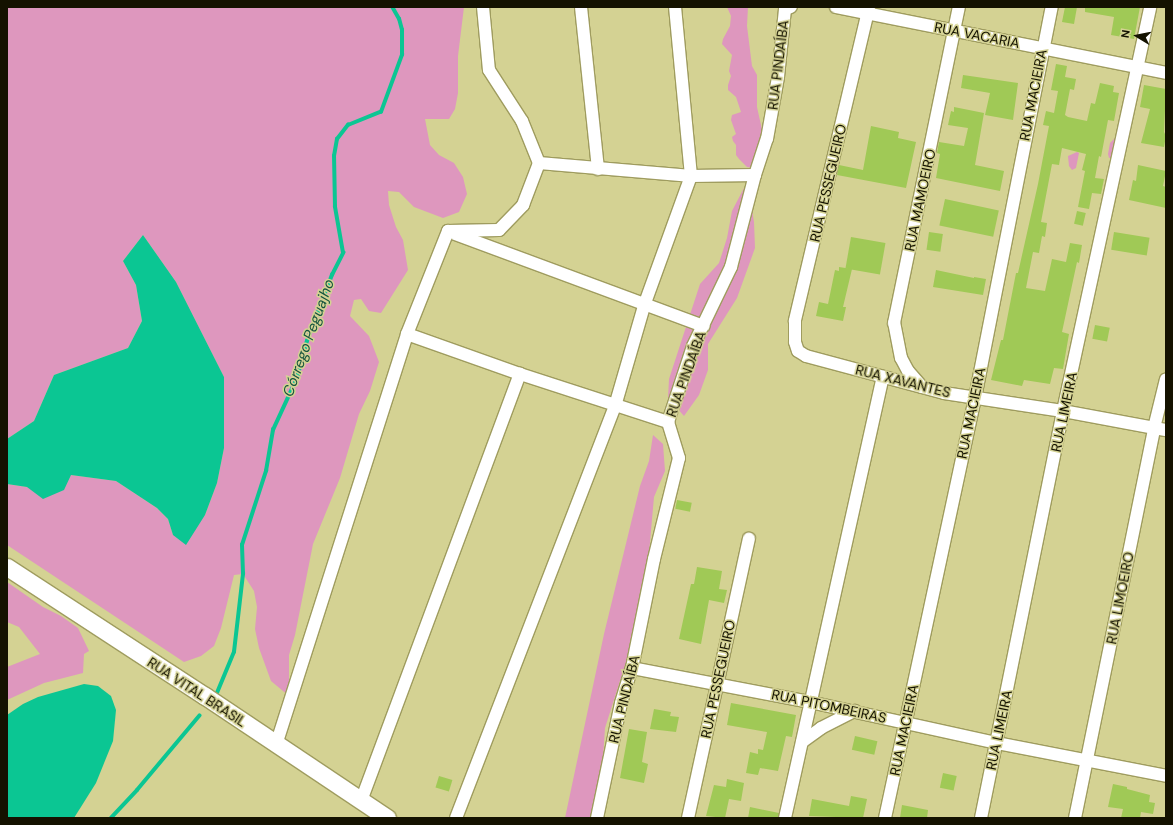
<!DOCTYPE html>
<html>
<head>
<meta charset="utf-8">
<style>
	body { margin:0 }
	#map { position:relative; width:1173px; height:825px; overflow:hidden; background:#d4d293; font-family:"DM Sans",sans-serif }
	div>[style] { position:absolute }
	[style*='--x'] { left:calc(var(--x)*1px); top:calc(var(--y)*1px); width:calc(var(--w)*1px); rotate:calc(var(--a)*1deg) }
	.green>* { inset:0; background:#de97be }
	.water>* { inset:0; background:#0bc693 }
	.stream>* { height:3.5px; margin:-1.75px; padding:0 1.75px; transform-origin:1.75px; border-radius:1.75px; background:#0bc693 }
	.building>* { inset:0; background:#a0c956; transform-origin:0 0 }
	.roads { filter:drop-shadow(1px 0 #9f9c5f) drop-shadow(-1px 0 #9f9c5f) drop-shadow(0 1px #9f9c5f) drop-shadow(0 -1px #9f9c5f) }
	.street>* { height:12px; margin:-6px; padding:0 6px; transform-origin:6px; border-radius:6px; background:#fff }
	.secondary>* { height:17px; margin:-8.5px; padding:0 8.5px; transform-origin:8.5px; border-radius:8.5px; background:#fff }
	span { translate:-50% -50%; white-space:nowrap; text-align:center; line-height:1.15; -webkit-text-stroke:3px #d4d293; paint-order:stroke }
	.street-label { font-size:14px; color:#141200 }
	.water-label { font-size:15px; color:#16543f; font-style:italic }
	.frame { position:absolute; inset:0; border:8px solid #141200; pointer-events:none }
	.north { position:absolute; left:1117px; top:16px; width:40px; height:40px; -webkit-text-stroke:3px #d4d293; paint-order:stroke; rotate:280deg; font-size:11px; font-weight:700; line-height:16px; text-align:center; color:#141200 }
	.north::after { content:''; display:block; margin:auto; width:14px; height:18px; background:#141200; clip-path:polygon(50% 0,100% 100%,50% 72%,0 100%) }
</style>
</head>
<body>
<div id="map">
	<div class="green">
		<div style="clip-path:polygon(7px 7px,464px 7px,458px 56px,458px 93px,455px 109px,449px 119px,425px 119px,430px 145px,439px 155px,454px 163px,463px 177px,467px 194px,459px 212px,443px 218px,414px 207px,399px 192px,388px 191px,389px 205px,396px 227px,403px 240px,408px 270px,381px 313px,369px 311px,361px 299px,354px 300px,350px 316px,369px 336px,379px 362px,370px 391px,359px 414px,340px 478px,313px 544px,295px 635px,289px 655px,289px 696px,271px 681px,259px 648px,255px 629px,257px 607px,254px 591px,243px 574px,234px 575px,221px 628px,214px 646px,201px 656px,184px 662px,7px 545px,7px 484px,27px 487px,71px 475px,116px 481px,157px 508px,168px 519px,173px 535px,205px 515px,217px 483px,224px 448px,224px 377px,176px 282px,143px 235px,123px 261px,136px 285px,142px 321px,128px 348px,54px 375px,34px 421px,7px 439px)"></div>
		<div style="clip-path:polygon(727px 7px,748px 7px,747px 26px,752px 66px,757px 75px,757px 107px,763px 134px,755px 168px,747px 167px,739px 159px,736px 155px,736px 145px,733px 141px,732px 137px,736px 134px,731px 120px,732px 115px,741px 112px,736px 97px,728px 90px,728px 85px,731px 76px,729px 71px,732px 55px,722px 44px,723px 39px,730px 26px,731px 16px)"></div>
		<div style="clip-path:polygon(1115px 138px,1118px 138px,1116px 156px,1109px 158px,1108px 154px,1110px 143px)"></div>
		<div style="clip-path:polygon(1077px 152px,1079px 153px,1076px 168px,1072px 170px,1069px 166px,1068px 156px)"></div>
		<div style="clip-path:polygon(744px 188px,750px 197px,754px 222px,755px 248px,737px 298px,708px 344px,708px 370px,699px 395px,684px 416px,668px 398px,669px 379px,700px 284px,719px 263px,727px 238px,732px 211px)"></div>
		<div style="clip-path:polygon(653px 435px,663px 444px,665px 471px,654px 497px,649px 553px,626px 662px,605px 728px,603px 758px,592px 818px,565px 818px,604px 634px,640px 486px,649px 461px)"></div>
		<div style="clip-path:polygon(7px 582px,43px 607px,61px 616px,78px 628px,89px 651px,84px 654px,83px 673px,44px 683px,7px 700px,7px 667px,40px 654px,19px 627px,7px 622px)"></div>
	</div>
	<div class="water">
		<div style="clip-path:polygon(143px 235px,176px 282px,224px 377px,224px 448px,217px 483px,205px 515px,186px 545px,173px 535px,168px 519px,157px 508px,116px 481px,71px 475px,64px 490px,43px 499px,27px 487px,7px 484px,7px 439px,34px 421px,54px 375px,128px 348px,142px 321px,136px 285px,123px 261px)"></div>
		<div style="clip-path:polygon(84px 684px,98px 686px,111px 696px,116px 710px,113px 741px,96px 783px,74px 818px,7px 818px,7px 715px,23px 704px,38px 697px)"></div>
	</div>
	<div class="stream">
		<div style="--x:217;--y:693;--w:44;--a:-67.5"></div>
		<div style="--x:234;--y:652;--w:79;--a:-83.4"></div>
		<div style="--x:243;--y:574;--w:29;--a:-92"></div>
		<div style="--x:242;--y:545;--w:78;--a:-72"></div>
		<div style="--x:266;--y:471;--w:42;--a:-80.3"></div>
		<div style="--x:273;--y:430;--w:57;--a:-65.2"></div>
		<div style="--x:297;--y:378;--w:38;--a:-75"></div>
		<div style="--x:307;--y:341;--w:71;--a:-69.3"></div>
		<div style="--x:332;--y:275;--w:25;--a:-63"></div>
		<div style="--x:343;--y:253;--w:47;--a:-99.9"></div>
		<div style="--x:335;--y:207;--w:51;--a:-91.1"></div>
		<div style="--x:334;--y:156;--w:17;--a:-80"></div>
		<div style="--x:337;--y:139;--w:18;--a:-52"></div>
		<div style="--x:348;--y:125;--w:35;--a:-22"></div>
		<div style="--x:381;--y:112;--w:61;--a:-69.8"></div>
		<div style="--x:402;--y:55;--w:25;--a:-90"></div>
		<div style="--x:402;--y:30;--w:11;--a:-105"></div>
		<div style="--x:399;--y:19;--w:14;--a:-120"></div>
		<div style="--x:111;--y:818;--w:38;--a:-47"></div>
		<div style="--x:137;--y:790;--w:97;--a:-50"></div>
	</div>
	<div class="building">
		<div style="clip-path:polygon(1065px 7px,1077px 7px,1074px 24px,1062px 22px)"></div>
		<div style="clip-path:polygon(1085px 7px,1140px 7px,1134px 39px,1111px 35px,1114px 17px,1085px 12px)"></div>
		<div style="clip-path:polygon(1056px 64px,1067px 66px,1065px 77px,1076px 79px,1074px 90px,1070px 89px,1065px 115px,1068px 117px,1087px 121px,1091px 103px,1095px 104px,1100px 83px,1114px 86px,1113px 92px,1119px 93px,1114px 121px,1108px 120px,1101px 157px,1099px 156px,1095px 178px,1104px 179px,1101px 194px,1092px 193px,1089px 209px,1078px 207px,1085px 171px,1082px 170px,1086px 154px,1062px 148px,1059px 165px,1052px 164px,1041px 222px,1047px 223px,1045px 237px,1042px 236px,1039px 253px,1033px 252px,1026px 288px,1045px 291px,1052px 259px,1066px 262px,1070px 243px,1082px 245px,1079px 263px,1077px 262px,1062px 332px,1069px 334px,1063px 369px,1054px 368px,1050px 384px,1024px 380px,1022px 386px,991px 380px,1001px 340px,1003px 340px,1016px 273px,1018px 273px,1038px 184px,1049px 126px,1043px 125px,1046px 111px,1054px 113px,1058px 91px,1051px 90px)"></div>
		<div style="clip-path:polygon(963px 75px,1018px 83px,1013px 120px,985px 115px,990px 93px,961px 88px)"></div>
		<div style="clip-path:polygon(1144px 85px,1166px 89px,1164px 132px,1166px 136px,1164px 147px,1141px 143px,1150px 109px,1140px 107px)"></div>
		<div style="clip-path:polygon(954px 107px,984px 113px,975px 165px,1004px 171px,1000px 191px,936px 178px,940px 154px,937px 153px,939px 142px,964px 146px,968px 128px,948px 125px,951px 111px,954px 112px)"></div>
		<div style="clip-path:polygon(871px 126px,899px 132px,898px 138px,916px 142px,906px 188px,837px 175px,839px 165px,863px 170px)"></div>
		<div style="clip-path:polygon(1138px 165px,1166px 171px,1163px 186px,1166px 187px,1166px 208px,1129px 200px,1133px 180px,1136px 181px)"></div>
		<div style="left:945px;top:199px;width:55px;height:27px;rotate:12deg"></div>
		<div style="left:1077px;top:211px;width:9px;height:13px;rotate:13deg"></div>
		<div style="left:929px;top:232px;width:14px;height:18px;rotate:8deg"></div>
		<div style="left:1114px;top:232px;width:36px;height:18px;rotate:9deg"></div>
		<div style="left:851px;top:237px;width:35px;height:32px;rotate:10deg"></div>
		<div style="clip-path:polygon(839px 267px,852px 269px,843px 307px,846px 307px,843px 321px,816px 316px,819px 302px,828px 304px,835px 270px,839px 271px)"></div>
		<div style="clip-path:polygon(936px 270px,974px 278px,974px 277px,986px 279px,983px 295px,933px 287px)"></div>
		<div style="left:1095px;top:325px;width:15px;height:14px;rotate:11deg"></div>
		<div style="left:677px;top:500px;width:15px;height:9px;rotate:11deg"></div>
		<div style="clip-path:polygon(697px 567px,722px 571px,719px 589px,727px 590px,724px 603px,709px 600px,701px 644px,679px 639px,691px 584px,694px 584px)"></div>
		<div style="clip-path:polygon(731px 703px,796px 715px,792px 737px,786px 736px,778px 771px,760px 768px,758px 775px,746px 773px,750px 752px,758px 754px,758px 749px,763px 750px,767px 732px,727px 725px)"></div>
		<div style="clip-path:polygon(654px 709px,671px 712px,670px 716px,679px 717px,676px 732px,650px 729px)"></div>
		<div style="clip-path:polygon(629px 729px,647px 732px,642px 762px,648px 764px,644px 783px,620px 778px)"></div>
		<div style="left:855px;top:736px;width:23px;height:14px;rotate:13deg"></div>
		<div style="left:943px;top:773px;width:14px;height:15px;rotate:12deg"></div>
		<div style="left:439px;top:776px;width:14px;height:12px;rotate:17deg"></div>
		<div style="clip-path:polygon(727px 779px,744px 783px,741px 801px,729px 799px,725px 818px,706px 816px,714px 785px,726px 787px)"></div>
		<div style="clip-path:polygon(1113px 784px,1127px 787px,1127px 789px,1150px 795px,1149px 802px,1155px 803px,1153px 814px,1141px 812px,1140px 818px,1121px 818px,1123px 809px,1108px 807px)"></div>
		<div style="clip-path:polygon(851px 796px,867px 799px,863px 818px,809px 816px,812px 799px,849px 806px)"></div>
		<div style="clip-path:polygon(902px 805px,928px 810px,927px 818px,900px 818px)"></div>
		<div style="clip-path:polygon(750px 807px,779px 813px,778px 818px,748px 818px)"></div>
	</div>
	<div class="roads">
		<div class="street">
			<div style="--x:483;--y:7;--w:63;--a:84.6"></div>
			<div style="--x:489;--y:70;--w:61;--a:57.1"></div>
			<div style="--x:522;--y:121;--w:45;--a:68"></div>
			<div style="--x:539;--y:163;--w:153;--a:4.9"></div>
			<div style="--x:691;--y:176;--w:64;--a:-0.9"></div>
			<div style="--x:581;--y:7;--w:163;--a:84"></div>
			<div style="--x:836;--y:7;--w:337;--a:11.3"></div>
			<div style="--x:869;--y:7;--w:323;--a:103.3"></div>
			<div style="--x:795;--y:321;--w:21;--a:90"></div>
			<div style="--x:795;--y:342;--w:9;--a:72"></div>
			<div style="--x:798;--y:351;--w:9;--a:32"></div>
			<div style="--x:806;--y:356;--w:143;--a:15"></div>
			<div style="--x:944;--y:393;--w:120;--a:8.6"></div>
			<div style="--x:1063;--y:411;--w:105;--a:10.5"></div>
			<div style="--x:455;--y:234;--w:265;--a:20.3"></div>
			<div style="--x:407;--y:334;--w:120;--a:19.5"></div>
			<div style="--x:520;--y:374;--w:156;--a:18"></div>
			<div style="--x:922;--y:387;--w:21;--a:-131"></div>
			<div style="--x:908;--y:371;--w:15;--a:-118"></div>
			<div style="--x:901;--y:358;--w:36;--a:-101"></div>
			<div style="--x:894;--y:323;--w:323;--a:-78.4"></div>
			<div style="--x:632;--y:668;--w:181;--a:10.8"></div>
			<div style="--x:810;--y:702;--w:191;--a:12.4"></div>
			<div style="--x:997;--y:743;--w:172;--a:11"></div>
			<div style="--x:802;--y:742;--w:24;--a:-36"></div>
			<div style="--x:821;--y:728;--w:38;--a:-27"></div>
			<div style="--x:276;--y:745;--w:431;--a:-72.3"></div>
			<div style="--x:407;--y:334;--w:111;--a:-68.3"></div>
			<div style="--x:448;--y:231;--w:51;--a:-1.1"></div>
			<div style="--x:499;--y:230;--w:35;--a:-46"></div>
			<div style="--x:523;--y:205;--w:45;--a:-69.1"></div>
			<div style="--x:361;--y:801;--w:456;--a:-69.6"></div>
			<div style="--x:456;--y:818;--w:442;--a:-68.9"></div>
			<div style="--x:615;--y:406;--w:107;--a:-73.8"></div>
			<div style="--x:645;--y:303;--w:135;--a:-70.1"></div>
			<div style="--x:691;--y:176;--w:170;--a:-95.4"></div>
			<div style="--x:597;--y:818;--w:117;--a:-78.2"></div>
			<div style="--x:621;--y:703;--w:37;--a:-73"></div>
			<div style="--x:632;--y:668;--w:111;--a:-78.6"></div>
			<div style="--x:654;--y:559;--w:104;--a:-76.1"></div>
			<div style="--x:679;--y:458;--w:38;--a:-107"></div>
			<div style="--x:668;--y:422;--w:80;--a:-71.8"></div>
			<div style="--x:693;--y:346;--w:88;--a:-64.3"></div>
			<div style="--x:731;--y:267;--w:95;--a:-75.4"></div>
			<div style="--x:755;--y:175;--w:38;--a:-72"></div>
			<div style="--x:767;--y:139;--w:63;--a:-79.9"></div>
			<div style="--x:778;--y:77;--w:68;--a:-84.1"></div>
			<div style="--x:785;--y:9;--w:6;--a:-18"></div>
			<div style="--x:688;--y:818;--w:286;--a:-77.7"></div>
			<div style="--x:785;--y:818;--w:452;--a:-77.5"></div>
			<div style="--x:885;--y:818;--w:430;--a:-77.9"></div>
			<div style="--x:975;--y:398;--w:399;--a:-78.9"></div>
			<div style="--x:981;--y:818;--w:415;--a:-78.6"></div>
			<div style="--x:1063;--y:411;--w:413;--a:-77.8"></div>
			<div style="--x:1075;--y:818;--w:398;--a:-78.5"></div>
			<div style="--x:1154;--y:428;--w:50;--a:-76.2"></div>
		</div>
		<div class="secondary">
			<div style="--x:7;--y:567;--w:236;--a:33.1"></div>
			<div style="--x:205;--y:696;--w:219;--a:33.8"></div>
		</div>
	</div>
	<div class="street-label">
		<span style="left:977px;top:35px;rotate:11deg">RUA VACARIA</span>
		<span style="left:778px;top:65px;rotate:-83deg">RUA PINDAÍBA</span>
		<span style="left:1033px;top:95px;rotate:-79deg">RUA MACIEIRA</span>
		<span style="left:828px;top:183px;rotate:-77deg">RUA PESSEGUEIRO</span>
		<span style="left:920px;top:200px;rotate:-78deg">RUA MAMOEIRO</span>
		<span style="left:686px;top:374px;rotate:-70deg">RUA PINDAÍBA</span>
		<span style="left:903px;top:381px;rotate:14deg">RUA XAVANTES</span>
		<span style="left:1064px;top:412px;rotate:-78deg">RUA LIMEIRA</span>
		<span style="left:971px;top:413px;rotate:-78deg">RUA MACIEIRA</span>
		<span style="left:1120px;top:598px;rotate:-79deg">RUA LIMOEIRO</span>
		<span style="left:718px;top:679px;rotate:-78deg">RUA PESSEGUEIRO</span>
		<span style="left:197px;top:692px;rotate:33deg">RUA VITAL BRASIL</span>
		<span style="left:624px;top:699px;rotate:-76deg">RUA PINDAÍBA</span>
		<span style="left:829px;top:706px;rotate:12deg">RUA PITOMBEIRAS</span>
		<span style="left:904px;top:730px;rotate:-78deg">RUA MACIEIRA</span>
		<span style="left:999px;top:730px;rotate:-78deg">RUA LIMEIRA</span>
	</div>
	<div class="water-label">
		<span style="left:309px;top:338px;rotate:-70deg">Córrego Peguajho</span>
	</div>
	<div class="frame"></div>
	<div class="north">N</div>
</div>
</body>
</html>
